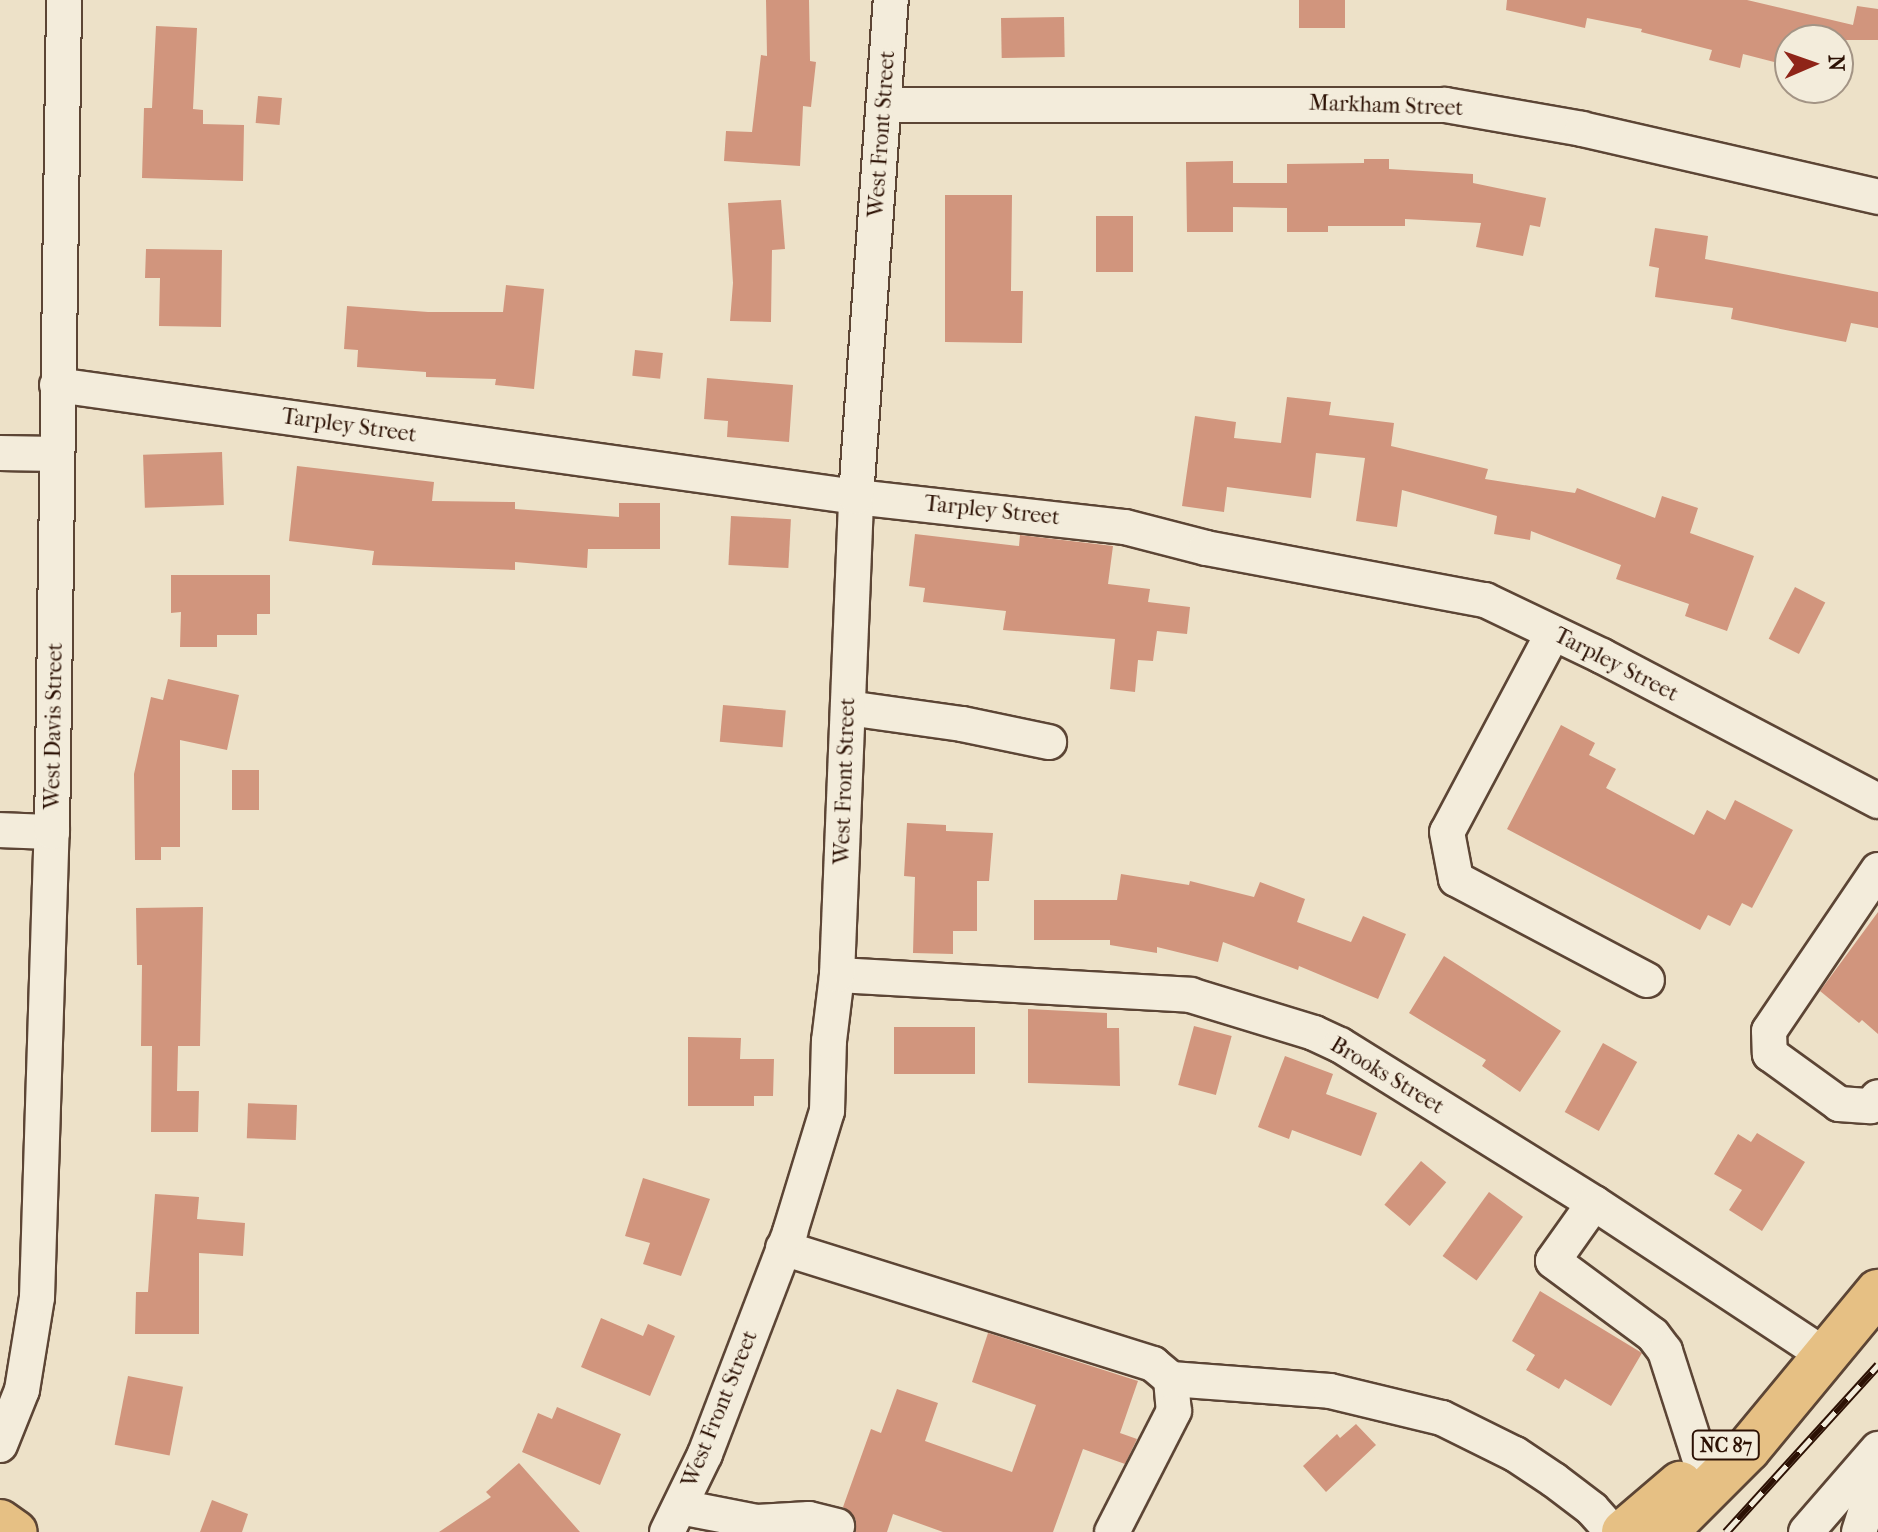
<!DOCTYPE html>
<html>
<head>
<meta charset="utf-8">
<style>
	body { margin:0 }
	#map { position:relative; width:1878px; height:1532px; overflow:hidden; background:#ede1c8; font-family:"IM FELL French Canon",serif }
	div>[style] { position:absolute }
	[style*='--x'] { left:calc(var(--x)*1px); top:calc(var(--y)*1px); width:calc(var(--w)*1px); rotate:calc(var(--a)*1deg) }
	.building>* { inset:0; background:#d1957d; transform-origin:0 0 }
	.roads { filter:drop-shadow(2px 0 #5c4535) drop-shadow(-2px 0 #5c4535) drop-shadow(0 2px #5c4535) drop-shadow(0 -2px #5c4535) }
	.minor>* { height:34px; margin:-17px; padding:0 17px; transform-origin:17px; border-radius:17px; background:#f3ecdb }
	.major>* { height:42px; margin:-21px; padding:0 21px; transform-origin:21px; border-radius:21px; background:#e6c084 }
	.highway>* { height:44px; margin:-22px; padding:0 22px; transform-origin:22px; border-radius:22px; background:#e6c084 }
	.rail>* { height:9px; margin-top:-4.5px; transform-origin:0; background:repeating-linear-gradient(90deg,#f3ecdb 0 18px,#2c1104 0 36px); box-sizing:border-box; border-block:2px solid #2c1104 }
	span { translate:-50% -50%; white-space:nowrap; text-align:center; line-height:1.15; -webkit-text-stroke:6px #f3ecdb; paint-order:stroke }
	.shield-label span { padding:2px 6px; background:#f3ecdb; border:2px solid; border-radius:6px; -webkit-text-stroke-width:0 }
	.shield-label { font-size:20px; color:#2c1104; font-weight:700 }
	.street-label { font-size:22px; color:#2c1104 }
	.north { position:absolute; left:1774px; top:24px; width:80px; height:80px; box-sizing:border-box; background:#f3ecdb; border:2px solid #a39485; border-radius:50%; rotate:88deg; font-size:22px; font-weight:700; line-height:32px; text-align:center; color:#2c1104 }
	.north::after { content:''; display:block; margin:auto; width:28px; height:36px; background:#8f2418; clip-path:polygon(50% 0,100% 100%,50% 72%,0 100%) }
</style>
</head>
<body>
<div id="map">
	<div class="building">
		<div style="clip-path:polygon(766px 0,809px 0,810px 61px,816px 62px,811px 107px,803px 106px,800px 166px,724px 161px,726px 131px,752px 132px,761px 55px,767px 56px)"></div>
		<div style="left:1299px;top:0;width:46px;height:28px"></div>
		<div style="clip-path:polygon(1507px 0,1747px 0,1853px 25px,1857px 6px,1878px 9px,1878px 40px,1790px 40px,1790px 66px,1743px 54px,1740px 68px,1709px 60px,1712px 50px,1641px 32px,1642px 29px,1587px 18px,1585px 28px,1506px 10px)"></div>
		<div style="left:1064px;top:17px;width:40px;height:63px;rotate:89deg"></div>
		<div style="clip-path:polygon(156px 26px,197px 28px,193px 109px,203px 110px,203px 124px,244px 125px,243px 181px,142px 178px,144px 108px,152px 108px)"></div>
		<div style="left:258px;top:96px;width:24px;height:27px;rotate:5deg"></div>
		<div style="clip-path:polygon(1364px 159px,1389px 159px,1389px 169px,1473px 174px,1473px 183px,1546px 198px,1540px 227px,1530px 225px,1523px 256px,1476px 247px,1481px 223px,1405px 219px,1405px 226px,1328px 226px,1328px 232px,1287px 232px,1287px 208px,1233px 207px,1233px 232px,1187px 232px,1186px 162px,1233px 161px,1233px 183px,1287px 183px,1287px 164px,1364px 163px)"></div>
		<div style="clip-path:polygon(945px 195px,1012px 195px,1011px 291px,1023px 291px,1022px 343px,945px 342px)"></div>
		<div style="clip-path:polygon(781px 200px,785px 249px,772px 250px,771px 322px,730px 321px,733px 283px,728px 203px)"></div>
		<div style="left:1096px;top:216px;width:37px;height:56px"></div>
		<div style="clip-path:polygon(1655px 228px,1708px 236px,1705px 259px,1878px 292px,1878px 328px,1851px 323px,1846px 342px,1731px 319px,1733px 308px,1655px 297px,1659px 268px,1649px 266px)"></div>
		<div style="clip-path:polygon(146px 249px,222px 250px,221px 327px,159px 326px,160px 278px,145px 278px)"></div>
		<div style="clip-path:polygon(506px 285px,544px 289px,534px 389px,495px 385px,496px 379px,426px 377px,426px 372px,357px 367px,358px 350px,344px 349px,347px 306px,428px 312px,503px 312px)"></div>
		<div style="left:635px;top:350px;width:28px;height:26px;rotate:6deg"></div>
		<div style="clip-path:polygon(707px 378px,793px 385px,789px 442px,727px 437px,728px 421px,704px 419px)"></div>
		<div style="clip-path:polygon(1287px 397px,1331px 402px,1329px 415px,1394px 423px,1391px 446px,1488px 469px,1485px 479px,1575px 493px,1577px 488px,1655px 518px,1662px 496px,1698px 508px,1690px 533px,1754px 556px,1727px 631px,1685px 616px,1689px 604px,1616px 579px,1621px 565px,1531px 531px,1530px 540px,1494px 534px,1497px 516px,1402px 490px,1397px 527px,1356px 521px,1365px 458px,1316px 453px,1311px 498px,1227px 487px,1224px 512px,1182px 506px,1195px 416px,1236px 422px,1234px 438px,1281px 443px)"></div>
		<div style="left:222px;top:452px;width:53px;height:79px;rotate:88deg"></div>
		<div style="clip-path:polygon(297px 466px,434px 482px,432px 501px,515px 502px,515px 509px,619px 517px,619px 503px,660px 503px,660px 549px,588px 549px,587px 568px,515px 562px,515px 570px,372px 565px,374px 551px,289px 541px)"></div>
		<div style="left:731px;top:516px;width:60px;height:49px;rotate:3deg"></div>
		<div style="clip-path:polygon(915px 534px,1019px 546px,1020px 535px,1113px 546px,1108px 584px,1150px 589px,1148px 602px,1190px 607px,1187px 634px,1157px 631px,1153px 661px,1138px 660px,1135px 692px,1110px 689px,1115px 639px,1003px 630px,1006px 611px,923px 602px,925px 588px,909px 586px)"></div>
		<div style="clip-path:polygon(171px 575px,270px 575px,270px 614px,257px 614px,257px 635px,217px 635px,217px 647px,180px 647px,181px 612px,171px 613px)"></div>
		<div style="left:1795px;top:587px;width:34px;height:58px;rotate:27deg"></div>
		<div style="clip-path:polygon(168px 679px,239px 695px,227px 750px,180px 740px,180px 847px,161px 847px,161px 860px,135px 860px,134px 774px,151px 697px,163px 700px)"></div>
		<div style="left:723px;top:705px;width:63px;height:37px;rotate:5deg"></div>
		<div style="clip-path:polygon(1561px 725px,1595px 743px,1589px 755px,1616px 769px,1606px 788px,1694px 835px,1707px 810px,1725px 820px,1735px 800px,1793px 830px,1752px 908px,1742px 903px,1730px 926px,1708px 915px,1700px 930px,1507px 829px)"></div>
		<div style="left:232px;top:770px;width:27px;height:40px"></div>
		<div style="clip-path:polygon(907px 823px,946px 825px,946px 831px,993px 833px,989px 881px,977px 881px,977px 931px,953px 931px,953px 954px,913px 953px,915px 877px,904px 876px)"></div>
		<div style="clip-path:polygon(1121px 874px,1189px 885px,1190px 881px,1254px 897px,1260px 882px,1305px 899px,1297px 922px,1351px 942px,1363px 916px,1406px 934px,1378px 999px,1299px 966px,1298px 970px,1223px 942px,1218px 962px,1157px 947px,1157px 953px,1110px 945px,1110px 940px,1034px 940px,1034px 900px,1117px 900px)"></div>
		<div style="clip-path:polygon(203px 907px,200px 1046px,178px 1046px,177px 1091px,199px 1091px,198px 1132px,151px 1132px,152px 1046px,141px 1046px,142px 965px,137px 965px,136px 908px)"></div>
		<div style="clip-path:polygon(1878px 912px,1878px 1034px,1862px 1020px,1859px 1023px,1820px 991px)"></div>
		<div style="clip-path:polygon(1444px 956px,1561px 1031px,1520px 1092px,1482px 1066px,1486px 1060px,1409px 1013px)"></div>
		<div style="clip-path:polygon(1028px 1009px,1107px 1013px,1107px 1028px,1119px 1028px,1120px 1086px,1028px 1083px)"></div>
		<div style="left:1194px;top:1026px;width:39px;height:61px;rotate:15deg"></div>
		<div style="left:894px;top:1027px;width:81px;height:47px"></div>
		<div style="clip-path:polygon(688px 1037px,741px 1038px,740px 1059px,774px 1059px,773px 1096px,754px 1096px,754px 1106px,688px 1106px)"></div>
		<div style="left:1603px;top:1043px;width:39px;height:79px;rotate:29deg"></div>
		<div style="clip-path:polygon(1285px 1056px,1333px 1074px,1326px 1094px,1377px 1113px,1361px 1156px,1292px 1130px,1289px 1139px,1258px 1127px)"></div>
		<div style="left:297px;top:1105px;width:35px;height:49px;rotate:92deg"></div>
		<div style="clip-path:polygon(1757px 1133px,1805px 1162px,1762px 1231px,1729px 1210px,1742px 1190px,1714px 1174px,1738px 1134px,1751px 1142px)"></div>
		<div style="left:1421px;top:1161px;width:33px;height:57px;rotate:40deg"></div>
		<div style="clip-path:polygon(643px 1178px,710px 1199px,681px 1276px,643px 1264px,650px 1243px,625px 1236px)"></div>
		<div style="left:1489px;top:1192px;width:42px;height:79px;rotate:36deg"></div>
		<div style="clip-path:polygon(155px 1194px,199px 1197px,197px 1219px,245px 1223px,243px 1256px,199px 1253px,199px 1334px,135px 1334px,136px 1292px,148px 1292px)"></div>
		<div style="clip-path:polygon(1540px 1291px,1642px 1353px,1611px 1406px,1565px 1379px,1559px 1389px,1526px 1370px,1535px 1355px,1512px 1341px)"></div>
		<div style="clip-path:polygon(601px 1318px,643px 1336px,648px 1324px,675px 1336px,650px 1396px,581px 1367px)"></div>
		<div style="clip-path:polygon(988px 1333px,1138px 1381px,1120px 1433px,1137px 1439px,1125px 1464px,1083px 1449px,1053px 1532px,943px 1532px,893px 1514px,887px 1532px,856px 1532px,856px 1520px,843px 1507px,871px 1429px,881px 1433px,897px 1389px,938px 1403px,925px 1441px,1012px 1472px,1036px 1405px,972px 1382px)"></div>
		<div style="left:128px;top:1376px;width:56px;height:70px;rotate:11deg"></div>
		<div style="clip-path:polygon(557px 1407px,621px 1434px,600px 1485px,522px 1452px,538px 1413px,552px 1419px)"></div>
		<div style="clip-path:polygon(1356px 1424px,1376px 1445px,1326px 1492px,1303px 1466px,1337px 1434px,1340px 1438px)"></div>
		<div style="clip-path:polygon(519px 1463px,580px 1532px,439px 1532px,491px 1497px,486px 1492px)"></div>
		<div style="clip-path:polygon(212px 1500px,248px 1514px,242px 1532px,200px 1532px)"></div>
	</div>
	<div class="roads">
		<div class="minor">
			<div style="--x:885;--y:105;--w:560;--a:0"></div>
			<div style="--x:1445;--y:105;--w:139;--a:9.9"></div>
			<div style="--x:1582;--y:129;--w:304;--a:12.9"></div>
			<div style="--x:57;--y:385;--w:807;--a:7.98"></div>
			<div style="--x:856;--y:497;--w:271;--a:6.4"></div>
			<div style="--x:1125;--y:527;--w:84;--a:14.5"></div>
			<div style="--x:1206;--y:548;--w:284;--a:10.6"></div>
			<div style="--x:1485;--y:600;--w:130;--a:25.6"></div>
			<div style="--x:1602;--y:656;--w:312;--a:27.7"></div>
			<div style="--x:0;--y:453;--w:57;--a:1"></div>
			<div style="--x:1553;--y:633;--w:225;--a:118"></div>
			<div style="--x:1447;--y:832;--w:48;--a:79.2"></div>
			<div style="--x:1456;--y:879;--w:216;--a:27.9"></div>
			<div style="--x:848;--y:708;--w:115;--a:8"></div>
			<div style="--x:962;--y:724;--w:89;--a:11.7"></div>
			<div style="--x:0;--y:830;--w:52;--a:2.2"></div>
			<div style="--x:1878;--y:870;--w:194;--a:124.1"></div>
			<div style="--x:1769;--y:1031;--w:23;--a:88"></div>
			<div style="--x:1770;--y:1054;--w:85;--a:35.9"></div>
			<div style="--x:1839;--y:1104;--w:32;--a:4"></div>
			<div style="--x:1871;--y:1106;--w:11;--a:-52"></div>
			<div style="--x:837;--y:975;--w:354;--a:3.2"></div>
			<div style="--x:1190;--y:995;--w:130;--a:17"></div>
			<div style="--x:1314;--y:1033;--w:29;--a:25"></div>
			<div style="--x:1340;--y:1045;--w:299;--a:31.9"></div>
			<div style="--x:1594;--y:1203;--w:278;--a:33.4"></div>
			<div style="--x:1594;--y:1203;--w:71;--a:125.3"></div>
			<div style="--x:1553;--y:1261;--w:124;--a:36.5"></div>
			<div style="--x:1653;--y:1335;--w:20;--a:53"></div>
			<div style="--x:1665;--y:1351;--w:121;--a:72.2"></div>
			<div style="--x:783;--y:1248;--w:388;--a:17.4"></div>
			<div style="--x:1153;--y:1364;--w:23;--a:40"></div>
			<div style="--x:1171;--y:1379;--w:32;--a:85"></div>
			<div style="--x:1174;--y:1411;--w:136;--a:117.1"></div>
			<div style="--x:1171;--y:1379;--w:159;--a:4.3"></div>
			<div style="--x:1330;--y:1391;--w:115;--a:13.6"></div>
			<div style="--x:1442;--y:1418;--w:81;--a:26.3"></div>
			<div style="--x:1515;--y:1454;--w:47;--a:33.7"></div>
			<div style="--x:1554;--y:1480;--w:48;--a:37.3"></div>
			<div style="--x:1592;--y:1509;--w:31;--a:48"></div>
			<div style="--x:0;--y:1445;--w:59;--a:-68.2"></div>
			<div style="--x:22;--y:1390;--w:94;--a:-80.8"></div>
			<div style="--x:37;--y:1297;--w:465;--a:-88.2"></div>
			<div style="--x:52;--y:832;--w:832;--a:-89.17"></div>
			<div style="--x:680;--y:1507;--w:78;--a:11"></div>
			<div style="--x:757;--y:1522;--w:52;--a:-3.3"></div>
			<div style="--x:809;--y:1519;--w:29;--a:14"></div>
			<div style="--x:667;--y:1532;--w:87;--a:-64"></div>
			<div style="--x:705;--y:1454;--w:238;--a:-69"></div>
			<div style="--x:790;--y:1232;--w:127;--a:-73"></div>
			<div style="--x:827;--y:1111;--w:70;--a:-88.4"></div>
			<div style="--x:829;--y:1041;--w:66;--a:-83.1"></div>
			<div style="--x:837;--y:975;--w:478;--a:-87.7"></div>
			<div style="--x:856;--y:497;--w:498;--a:-86"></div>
			<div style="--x:1806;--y:1532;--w:110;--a:-49.1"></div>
			<div style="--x:1859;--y:1532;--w:63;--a:-72.4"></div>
		</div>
		<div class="major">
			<div style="--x:0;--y:1521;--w:19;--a:35"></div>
		</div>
		<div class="highway">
			<div style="--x:1624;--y:1532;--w:74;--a:-40.6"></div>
			<div style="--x:1665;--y:1532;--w:117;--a:-45"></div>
			<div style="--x:1748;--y:1449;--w:204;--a:-50.4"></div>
		</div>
	</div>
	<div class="rail">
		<div style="--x:1726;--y:1532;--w:226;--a:-47.7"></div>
	</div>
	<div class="shield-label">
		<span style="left:1726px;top:1445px">NC 87</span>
	</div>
	<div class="street-label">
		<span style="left:1386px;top:106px;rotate:2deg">Markham Street</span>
		<span style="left:882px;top:134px;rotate:-86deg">West Front Street</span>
		<span style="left:349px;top:426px;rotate:8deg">Tarpley Street</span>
		<span style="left:992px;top:511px;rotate:6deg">Tarpley Street</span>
		<span style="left:1616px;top:665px;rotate:27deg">Tarpley Street</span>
		<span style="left:54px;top:726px;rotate:-89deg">West Davis Street</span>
		<span style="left:845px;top:781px;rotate:-88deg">West Front Street</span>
		<span style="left:1387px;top:1076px;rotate:31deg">Brooks Street</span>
		<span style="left:720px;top:1409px;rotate:-68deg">West Front Street</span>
	</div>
	<div class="north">N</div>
</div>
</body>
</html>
